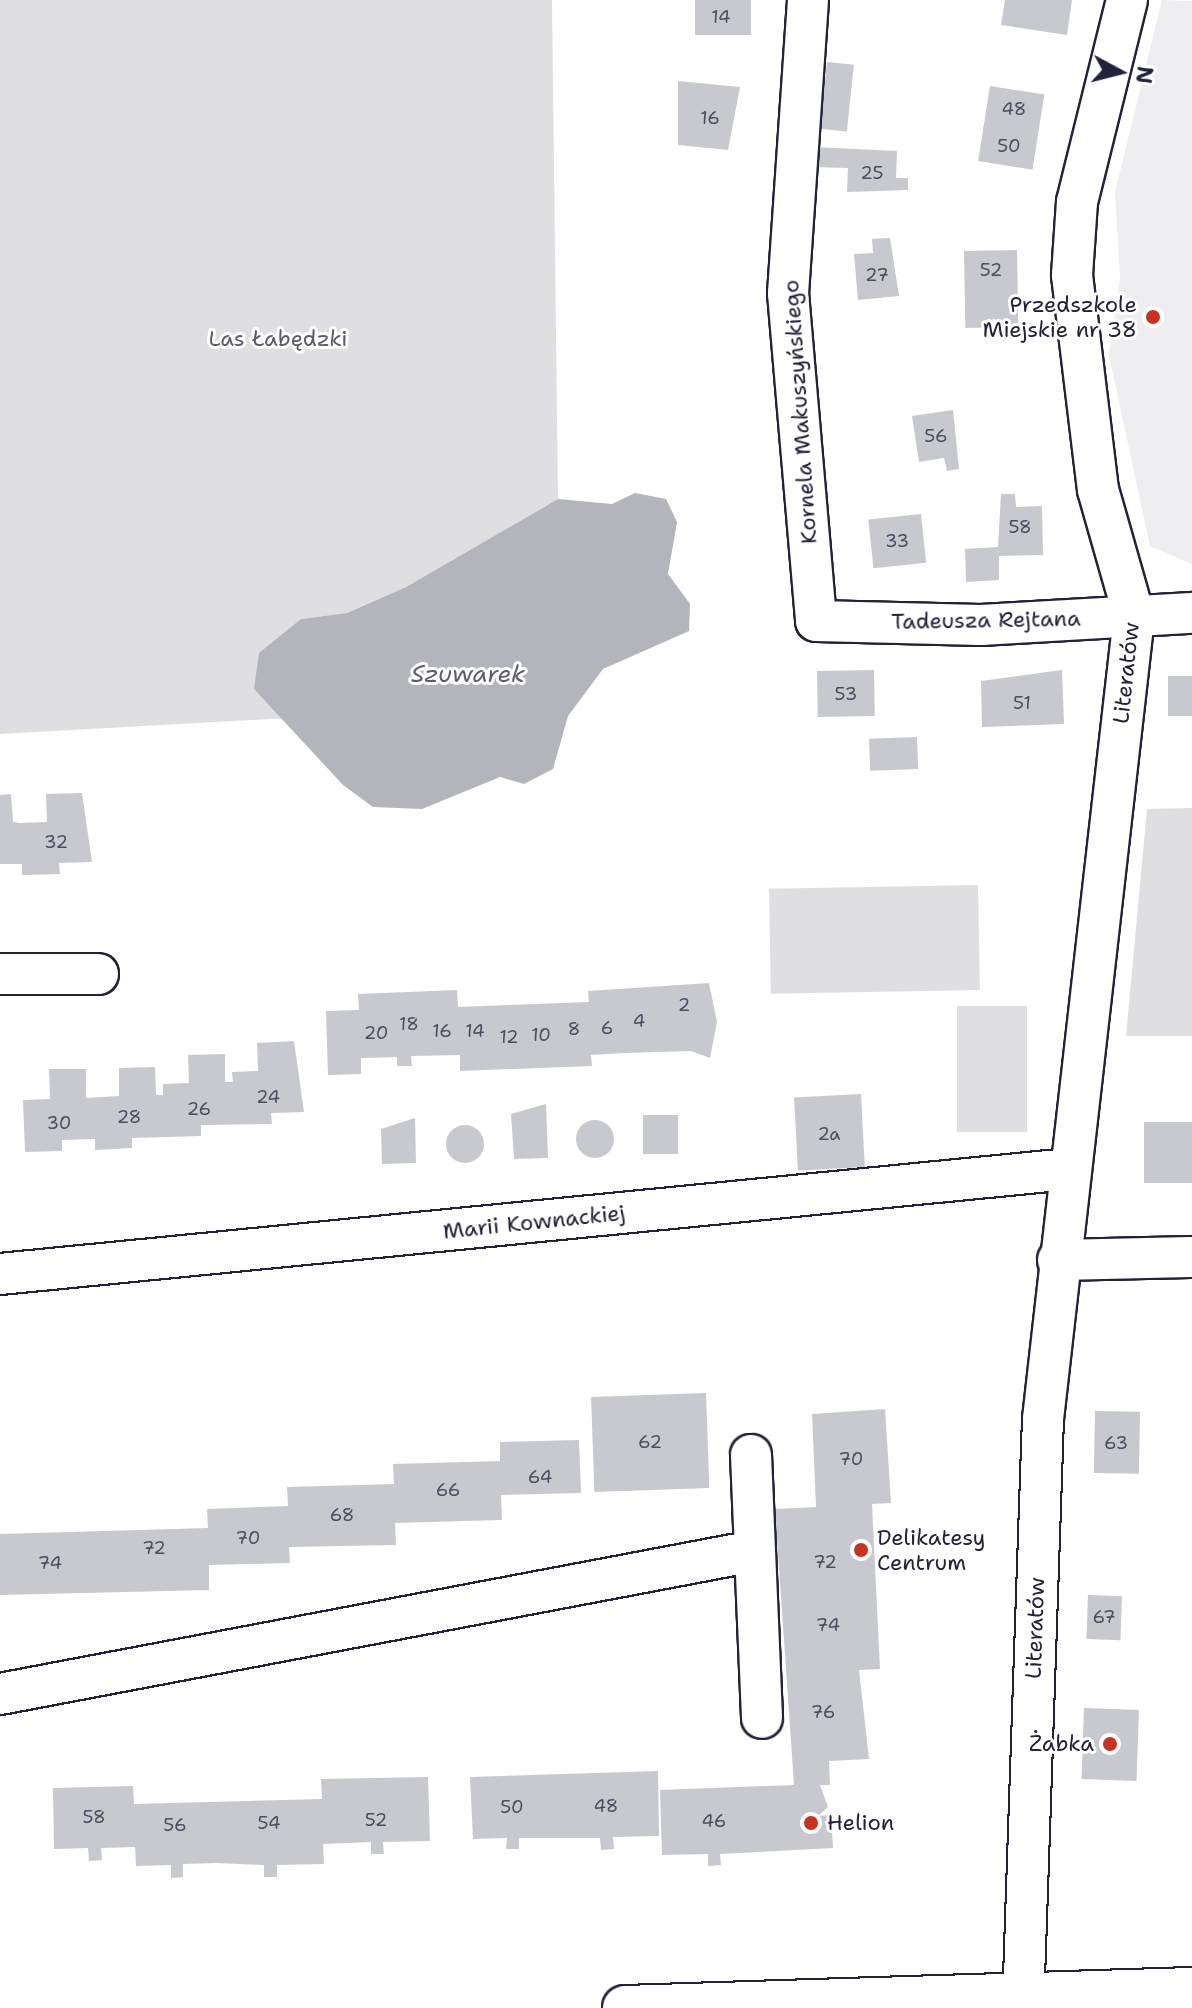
<!DOCTYPE html>
<html>
<head>
<meta charset="utf-8">
<style>
	body { margin:0 }
	#map { position:relative; width:1192px; height:2008px; overflow:hidden; background:#fff; font-family:"Shantell Sans",sans-serif }
	div>[style] { position:absolute }
	[style*='--x'] { left:calc(var(--x)*1px); top:calc(var(--y)*1px); width:calc(var(--w)*1px); rotate:calc(var(--a)*1deg) }
	.built>* { inset:0; background:#eeeef1 }
	.green>* { inset:0; background:#dfdfe2; transform-origin:0 0 }
	.water>* { inset:0; background:#b4b4bc }
	.building>* { inset:0; background:#c8c8cf; transform-origin:0 0 }
	.round { border-radius:50% }
	.roads { filter:drop-shadow(2px 0 #22223b) drop-shadow(-2px 0 #22223b) drop-shadow(0 2px #22223b) drop-shadow(0 -2px #22223b) }
	.minor>* { height:40px; margin:-20px; padding:0 20px; transform-origin:20px; border-radius:20px; background:#fff }
	.tertiary>* { height:44px; margin:-22px; padding:0 22px; transform-origin:22px; border-radius:22px; background:#fff }
	.dots>* { width:22px; height:22px; translate:-50% -50%; box-sizing:border-box; border:4px solid #fff; border-radius:50% }
	span { translate:-50% -50%; white-space:nowrap; text-align:center; line-height:1.15; -webkit-text-stroke:6px #fff; paint-order:stroke }
	.number-label { font-size:18px; color:#4c4c60 }
	.number-label span { -webkit-text-stroke-width:0 }
	.poi-label { font-size:22px; color:#22223b }
	.right { translate:-100% -50%; text-align:right }
	.left { translate:0 -50%; text-align:left }
	.park-label { font-size:22px; color:#5b5b6d }
	.street-label { font-size:22px; color:#22223b }
	.water-label { font-size:24px; color:#5c5c6f; font-style:italic }
	.north { position:absolute; left:1080px; top:32px; width:80px; height:80px; -webkit-text-stroke:6px #fff; paint-order:stroke; rotate:97deg; font-size:22px; font-weight:700; line-height:32px; text-align:center; color:#22223b }
	.north::after { content:''; display:block; margin:auto; width:28px; height:36px; background:#22223b; clip-path:polygon(50% 0,100% 100%,50% 72%,0 100%) }
</style>
</head>
<body>
<div id="map">
	<div class="built">
		<div style="clip-path:polygon(1162px 0,1192px 1px,1192px 564px,1150px 546px,1109px 356px,1120px 278px,1115px 192px)"></div>
	</div>
	<div class="green">
		<div style="clip-path:polygon(0 0,552px 0,558px 499px,406px 587px,347px 613px,301px 619px,254px 688px,288px 718px,0 734px)"></div>
		<div style="clip-path:polygon(1192px 808px,1192px 1036px,1126px 1036px,1147px 809px)"></div>
		<div style="left:978px;top:885px;width:105px;height:209px;rotate:89deg"></div>
		<div style="left:957px;top:1006px;width:70px;height:126px"></div>
	</div>
	<div class="water">
		<div style="clip-path:polygon(635px 493px,666px 499px,677px 522px,668px 574px,690px 604px,689px 631px,603px 669px,568px 716px,553px 769px,524px 784px,500px 777px,422px 809px,373px 807px,343px 785px,254px 689px,259px 653px,301px 619px,347px 613px,406px 587px,558px 499px,612px 504px)"></div>
	</div>
	<div class="building">
		<div style="left:695px;top:0;width:56px;height:35px"></div>
		<div style="clip-path:polygon(1005px 0,1072px 0,1067px 35px,1001px 25px)"></div>
		<div style="left:827px;top:62px;width:27px;height:67px;rotate:6deg"></div>
		<div style="clip-path:polygon(678px 81px,740px 87px,728px 150px,678px 145px)"></div>
		<div style="left:990px;top:86px;width:55px;height:76px;rotate:9deg"></div>
		<div style="clip-path:polygon(814px 147px,897px 151px,896px 178px,908px 178px,908px 190px,847px 192px,848px 168px,813px 167px)"></div>
		<div style="clip-path:polygon(890px 238px,899px 296px,858px 300px,854px 254px,873px 253px,872px 239px)"></div>
		<div style="left:1017px;top:250px;width:77px;height:53px;rotate:89deg"></div>
		<div style="clip-path:polygon(953px 410px,959px 469px,947px 471px,944px 458px,919px 462px,912px 416px)"></div>
		<div style="clip-path:polygon(1001px 494px,1015px 494px,1016px 507px,1042px 506px,1043px 555px,999px 556px,999px 580px,966px 582px,965px 549px,998px 547px)"></div>
		<div style="left:921px;top:514px;width:49px;height:53px;rotate:84deg"></div>
		<div style="left:874px;top:670px;width:46px;height:57px;rotate:89deg"></div>
		<div style="clip-path:polygon(1062px 670px,1064px 724px,982px 727px,981px 681px)"></div>
		<div style="left:1192px;top:676px;width:40px;height:24px;rotate:90deg"></div>
		<div style="left:917px;top:737px;width:32px;height:48px;rotate:88deg"></div>
		<div style="clip-path:polygon(82px 793px,92px 862px,59px 863px,60px 874px,22px 875px,22px 864px,0 864px,0 795px,11px 794px,13px 822px,20px 823px,47px 822px,46px 794px)"></div>
		<div style="clip-path:polygon(709px 983px,717px 1022px,710px 1058px,691px 1051px,624px 1053px,591px 1055px,592px 1066px,460px 1071px,460px 1055px,411px 1056px,412px 1066px,397px 1066px,397px 1057px,361px 1058px,361px 1074px,328px 1075px,326px 1011px,359px 1010px,358px 994px,457px 990px,458px 1007px,589px 1002px,588px 991px)"></div>
		<div style="clip-path:polygon(294px 1041px,304px 1112px,271px 1113px,272px 1124px,201px 1125px,201px 1136px,132px 1138px,132px 1148px,95px 1150px,95px 1139px,62px 1140px,62px 1151px,25px 1152px,23px 1100px,50px 1099px,49px 1069px,86px 1069px,86px 1098px,119px 1096px,119px 1068px,155px 1067px,156px 1095px,163px 1095px,163px 1084px,189px 1083px,188px 1055px,225px 1054px,225px 1082px,233px 1082px,232px 1072px,258px 1071px,257px 1043px)"></div>
		<div style="left:861px;top:1094px;width:73px;height:67px;rotate:87deg"></div>
		<div style="clip-path:polygon(546px 1104px,548px 1158px,514px 1159px,511px 1114px)"></div>
		<div style="left:643px;top:1115px;width:35px;height:39px"></div>
		<div style="clip-path:polygon(415px 1118px,416px 1163px,382px 1164px,381px 1129px)"></div>
		<div class="round" style="left:576px;top:1120px;width:38px;height:38px"></div>
		<div style="left:1192px;top:1122px;width:61px;height:48px;rotate:90deg"></div>
		<div class="round" style="left:446px;top:1125px;width:38px;height:38px"></div>
		<div style="left:706px;top:1393px;width:95px;height:115px;rotate:88deg"></div>
		<div style="clip-path:polygon(885px 1409px,891px 1503px,872px 1504px,880px 1669px,859px 1670px,869px 1759px,829px 1761px,830px 1785px,820px 1785px,828px 1807px,818px 1816px,831px 1815px,833px 1848px,720px 1854px,721px 1865px,708px 1866px,708px 1854px,662px 1855px,660px 1790px,794px 1785px,775px 1509px,816px 1507px,812px 1414px)"></div>
		<div style="left:1095px;top:1411px;width:45px;height:62px;rotate:1deg"></div>
		<div style="clip-path:polygon(579px 1440px,581px 1493px,501px 1495px,502px 1520px,395px 1523px,396px 1545px,289px 1547px,290px 1563px,209px 1565px,209px 1590px,0 1595px,0 1534px,208px 1528px,207px 1509px,288px 1506px,287px 1487px,394px 1484px,393px 1464px,500px 1461px,500px 1442px)"></div>
		<div style="left:1088px;top:1595px;width:34px;height:44px;rotate:2deg"></div>
		<div style="left:1084px;top:1708px;width:55px;height:71px;rotate:2deg"></div>
		<div style="clip-path:polygon(658px 1771px,659px 1836px,613px 1837px,614px 1849px,601px 1850px,600px 1838px,519px 1838px,519px 1849px,506px 1849px,507px 1838px,473px 1839px,470px 1777px)"></div>
		<div style="clip-path:polygon(428px 1777px,430px 1841px,383px 1842px,384px 1854px,371px 1854px,371px 1842px,323px 1844px,324px 1864px,277px 1865px,277px 1877px,264px 1877px,264px 1865px,217px 1863px,183px 1864px,183px 1877px,171px 1878px,171px 1865px,136px 1866px,135px 1847px,101px 1848px,102px 1860px,89px 1861px,88px 1848px,54px 1849px,53px 1788px,133px 1786px,134px 1804px,322px 1799px,321px 1779px)"></div>
	</div>
	<div class="roads">
		<div class="minor">
			<div style="--x:808;--y:0;--w:294;--a:93.9"></div>
			<div style="--x:788;--y:293;--w:329;--a:85.1"></div>
			<div style="--x:816;--y:621;--w:165;--a:1.4"></div>
			<div style="--x:981;--y:625;--w:211;--a:-3.3"></div>
			<div style="--x:0;--y:974;--w:98;--a:0"></div>
			<div style="--x:1058;--y:1260;--w:134;--a:-1.3"></div>
			<div style="--x:0;--y:1274;--w:1073;--a:-5.61"></div>
			<div style="--x:751;--y:1455;--w:263;--a:87.6"></div>
			<div style="--x:0;--y:1694;--w:767;--a:-10.74"></div>
			<div style="--x:1023;--y:2008;--w:589;--a:-88.06"></div>
			<div style="--x:1043;--y:1419;--w:808;--a:-83.53"></div>
			<div style="--x:1134;--y:616;--w:131;--a:-105.9"></div>
			<div style="--x:1098;--y:490;--w:217;--a:-96.9"></div>
			<div style="--x:1072;--y:275;--w:73;--a:-86.1"></div>
			<div style="--x:1077;--y:202;--w:208;--a:-76.1"></div>
		</div>
		<div class="tertiary">
			<div style="--x:625;--y:2008;--w:567;--a:-1.82"></div>
		</div>
	</div>
	<div class="dots">
		<div style="left:1153px;top:317px;background:#c8321e"></div>
		<div style="left:861px;top:1550px;background:#c8321e"></div>
		<div style="left:1110px;top:1744px;background:#c8321e"></div>
		<div style="left:811px;top:1823px;background:#c8321e"></div>
	</div>
	<div class="number-label">
		<span style="left:721px;top:17px">14</span>
		<span style="left:1014px;top:109px">48</span>
		<span style="left:710px;top:118px">16</span>
		<span style="left:1009px;top:146px">50</span>
		<span style="left:872px;top:173px">25</span>
		<span style="left:991px;top:270px">52</span>
		<span style="left:877px;top:275px">27</span>
		<span style="left:936px;top:436px">56</span>
		<span style="left:1020px;top:527px">58</span>
		<span style="left:897px;top:541px">33</span>
		<span style="left:846px;top:694px">53</span>
		<span style="left:1022px;top:703px">51</span>
		<span style="left:56px;top:842px">32</span>
		<span style="left:684px;top:1005px">2</span>
		<span style="left:639px;top:1021px">4</span>
		<span style="left:409px;top:1024px">18</span>
		<span style="left:607px;top:1028px">6</span>
		<span style="left:574px;top:1029px">8</span>
		<span style="left:442px;top:1031px">16</span>
		<span style="left:475px;top:1031px">14</span>
		<span style="left:376px;top:1033px">20</span>
		<span style="left:541px;top:1035px">10</span>
		<span style="left:509px;top:1037px">12</span>
		<span style="left:268px;top:1097px">24</span>
		<span style="left:199px;top:1109px">26</span>
		<span style="left:129px;top:1117px">28</span>
		<span style="left:59px;top:1123px">30</span>
		<span style="left:829px;top:1134px">2a</span>
		<span style="left:650px;top:1442px">62</span>
		<span style="left:1116px;top:1443px">63</span>
		<span style="left:851px;top:1459px">70</span>
		<span style="left:540px;top:1477px">64</span>
		<span style="left:448px;top:1490px">66</span>
		<span style="left:342px;top:1515px">68</span>
		<span style="left:248px;top:1538px">70</span>
		<span style="left:154px;top:1548px">72</span>
		<span style="left:825px;top:1562px">72</span>
		<span style="left:50px;top:1563px">74</span>
		<span style="left:1104px;top:1617px">67</span>
		<span style="left:828px;top:1625px">74</span>
		<span style="left:823px;top:1712px">76</span>
		<span style="left:606px;top:1806px">48</span>
		<span style="left:512px;top:1807px">50</span>
		<span style="left:94px;top:1817px">58</span>
		<span style="left:376px;top:1820px">52</span>
		<span style="left:714px;top:1821px">46</span>
		<span style="left:269px;top:1823px">54</span>
		<span style="left:175px;top:1825px">56</span>
	</div>
	<div class="poi-label">
		<span class="right" style="left:1137px;top:317px">Przedszkole<br>Miejskie nr 38</span>
		<span class="left" style="left:877px;top:1550px">Delikatesy<br>Centrum</span>
		<span class="right" style="left:1094px;top:1744px">Żabka</span>
		<span class="left" style="left:827px;top:1823px">Helion</span>
	</div>
	<div class="park-label">
		<span style="left:278px;top:339px">Las Łabędzki</span>
	</div>
	<div class="street-label">
		<span style="left:800px;top:412px;rotate:-94deg">Kornela Makuszyńskiego</span>
		<span style="left:986px;top:620px;rotate:-1deg">Tadeusza Rejtana</span>
		<span style="left:1126px;top:673px;rotate:-84deg">Literatów</span>
		<span style="left:534px;top:1222px;rotate:-6deg">Marii Kownackiej</span>
		<span style="left:1035px;top:1628px;rotate:-88deg">Literatów</span>
	</div>
	<div class="water-label">
		<span style="left:468px;top:675px">Szuwarek</span>
	</div>
	<div class="north">N</div>
</div>
</body>
</html>
